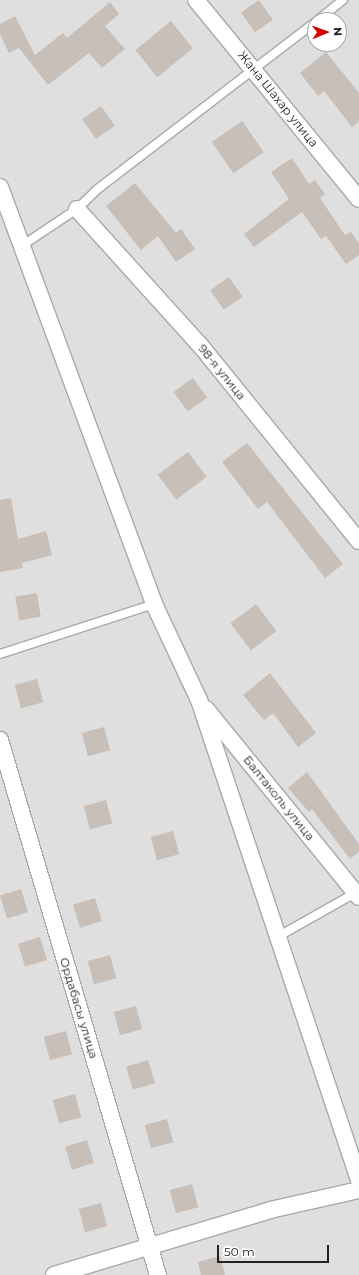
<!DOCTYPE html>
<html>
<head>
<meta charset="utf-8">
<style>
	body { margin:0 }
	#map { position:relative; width:359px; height:1275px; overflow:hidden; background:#f2efe9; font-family:Montserrat,sans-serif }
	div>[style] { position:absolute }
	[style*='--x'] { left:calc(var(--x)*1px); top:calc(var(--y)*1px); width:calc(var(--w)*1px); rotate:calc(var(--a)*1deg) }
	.residential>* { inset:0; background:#e0dfdf }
	.building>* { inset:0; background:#c7bfb8; transform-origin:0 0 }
	.roads { filter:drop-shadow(1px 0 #a9a9a9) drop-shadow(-1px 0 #a9a9a9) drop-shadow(0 1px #a9a9a9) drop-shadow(0 -1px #a9a9a9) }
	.lane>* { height:8px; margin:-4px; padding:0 4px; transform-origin:4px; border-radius:4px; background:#fff }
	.street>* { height:16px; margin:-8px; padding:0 8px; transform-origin:8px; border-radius:8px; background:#fff }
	span { translate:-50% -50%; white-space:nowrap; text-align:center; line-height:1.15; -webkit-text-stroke:3px #fff; paint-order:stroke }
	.street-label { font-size:12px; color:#222 }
	.north { position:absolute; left:307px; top:12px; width:40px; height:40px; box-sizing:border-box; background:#fff; border:1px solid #a7a7a7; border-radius:50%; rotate:88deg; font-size:11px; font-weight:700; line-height:16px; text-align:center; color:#222 }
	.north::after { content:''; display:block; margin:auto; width:14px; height:18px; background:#d40000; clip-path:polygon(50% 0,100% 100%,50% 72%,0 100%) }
	.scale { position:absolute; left:217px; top:1245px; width:112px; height:18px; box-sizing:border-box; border:2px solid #222; border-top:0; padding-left:5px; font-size:12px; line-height:14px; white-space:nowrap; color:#222; -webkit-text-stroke:3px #fff; paint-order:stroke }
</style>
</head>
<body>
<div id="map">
	<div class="residential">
		<div style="clip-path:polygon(evenodd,0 0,359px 0,359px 1275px,0 1275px,0 0,315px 20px,339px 20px,339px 44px,315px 44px,315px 20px)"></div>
	</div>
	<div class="building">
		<div style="left:259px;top:0;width:24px;height:22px;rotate:55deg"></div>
		<div style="clip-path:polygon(110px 2px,119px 14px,105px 26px,125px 49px,102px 68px,89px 53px,48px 85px,19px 48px,9px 53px,0 34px,0 24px,15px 16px,35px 55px,63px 33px,67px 38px)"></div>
		<div style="left:171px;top:21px;width:35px;height:46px;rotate:51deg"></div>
		<div style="clip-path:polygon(326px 52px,359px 93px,359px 121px,352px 127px,324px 91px,318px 96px,300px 73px)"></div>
		<div style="left:101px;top:106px;width:24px;height:23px;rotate:55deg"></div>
		<div style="left:242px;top:121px;width:38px;height:37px;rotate:55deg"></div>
		<div style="clip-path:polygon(292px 158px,309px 184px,315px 180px,325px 194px,320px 198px,345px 235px,351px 232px,359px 243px,359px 255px,346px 264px,326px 236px,321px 239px,302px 212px,254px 247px,244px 234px,289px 199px,271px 172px)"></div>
		<div style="clip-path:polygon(135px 183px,176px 233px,181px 229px,195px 249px,176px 262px,158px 236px,141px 250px,106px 206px)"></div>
		<div style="left:229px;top:277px;width:24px;height:23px;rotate:55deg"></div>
		<div style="left:193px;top:378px;width:24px;height:24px;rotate:54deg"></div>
		<div style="clip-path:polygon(247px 443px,343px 564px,325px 578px,267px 502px,258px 509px,222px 462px)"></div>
		<div style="left:188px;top:452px;width:31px;height:38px;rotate:53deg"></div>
		<div style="clip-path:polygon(11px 498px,18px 539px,46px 531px,52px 555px,22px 563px,23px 568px,0 572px,0 500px)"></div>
		<div style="left:37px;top:593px;width:24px;height:22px;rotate:81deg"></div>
		<div style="left:256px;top:604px;width:34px;height:32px;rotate:53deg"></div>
		<div style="clip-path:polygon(270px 673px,316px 733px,298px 747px,273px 713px,264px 720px,243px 695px)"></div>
		<div style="left:37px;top:679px;width:24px;height:23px;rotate:75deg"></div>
		<div style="left:104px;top:727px;width:24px;height:23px;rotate:75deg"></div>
		<div style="clip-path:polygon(307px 772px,359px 844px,359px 852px,350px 859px,312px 809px,309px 812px,288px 788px)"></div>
		<div style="left:106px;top:800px;width:24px;height:23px;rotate:75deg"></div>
		<div style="left:173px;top:831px;width:24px;height:23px;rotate:75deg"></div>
		<div style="left:21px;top:889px;width:24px;height:22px;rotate:73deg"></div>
		<div style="left:95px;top:898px;width:24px;height:23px;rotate:73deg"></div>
		<div style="left:40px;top:937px;width:24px;height:23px;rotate:73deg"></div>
		<div style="left:110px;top:955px;width:24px;height:23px;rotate:75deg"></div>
		<div style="left:136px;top:1006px;width:24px;height:23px;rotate:75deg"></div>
		<div style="left:66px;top:1031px;width:24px;height:23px;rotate:75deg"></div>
		<div style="left:148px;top:1060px;width:24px;height:23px;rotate:73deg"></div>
		<div style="left:75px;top:1094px;width:24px;height:23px;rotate:75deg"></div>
		<div style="left:167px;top:1119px;width:24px;height:23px;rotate:75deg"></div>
		<div style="left:87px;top:1140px;width:24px;height:23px;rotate:73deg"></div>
		<div style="left:192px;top:1184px;width:24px;height:23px;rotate:75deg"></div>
		<div style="left:101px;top:1203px;width:24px;height:23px;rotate:75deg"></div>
		<div style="clip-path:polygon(220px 1256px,225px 1275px,201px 1275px,198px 1262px)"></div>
	</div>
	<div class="roads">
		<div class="lane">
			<div style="--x:318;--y:20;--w:32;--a:-39"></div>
			<div style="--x:23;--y:245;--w:65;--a:-33.7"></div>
			<div style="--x:77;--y:209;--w:30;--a:-44"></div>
			<div style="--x:99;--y:188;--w:272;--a:-37.5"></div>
			<div style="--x:0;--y:654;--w:162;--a:-18"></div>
			<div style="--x:279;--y:936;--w:90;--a:-29.4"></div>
		</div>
		<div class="street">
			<div style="--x:196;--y:0;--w:257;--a:50.7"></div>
			<div style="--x:0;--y:187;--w:445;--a:69.7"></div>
			<div style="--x:154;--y:604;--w:106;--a:64.9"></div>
			<div style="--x:199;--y:700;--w:506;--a:71.57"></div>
			<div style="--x:77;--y:209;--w:183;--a:47.9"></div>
			<div style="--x:200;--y:345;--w:252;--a:51"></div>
			<div style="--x:206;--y:709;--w:242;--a:50.9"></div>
			<div style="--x:0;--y:740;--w:558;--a:73.55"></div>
			<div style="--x:54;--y:1275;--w:226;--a:-16.7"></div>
			<div style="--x:270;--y:1210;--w:91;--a:-12.7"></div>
		</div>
	</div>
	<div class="street-label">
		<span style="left:278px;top:99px;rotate:51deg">Жана Шахар улица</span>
		<span style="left:222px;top:372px;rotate:51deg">98-я улица</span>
		<span style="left:279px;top:798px;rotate:51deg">Балтаколь улица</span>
		<span style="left:79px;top:1008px;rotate:73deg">Ордабасы улица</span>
	</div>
	<div class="north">N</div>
	<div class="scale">50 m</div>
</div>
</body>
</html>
